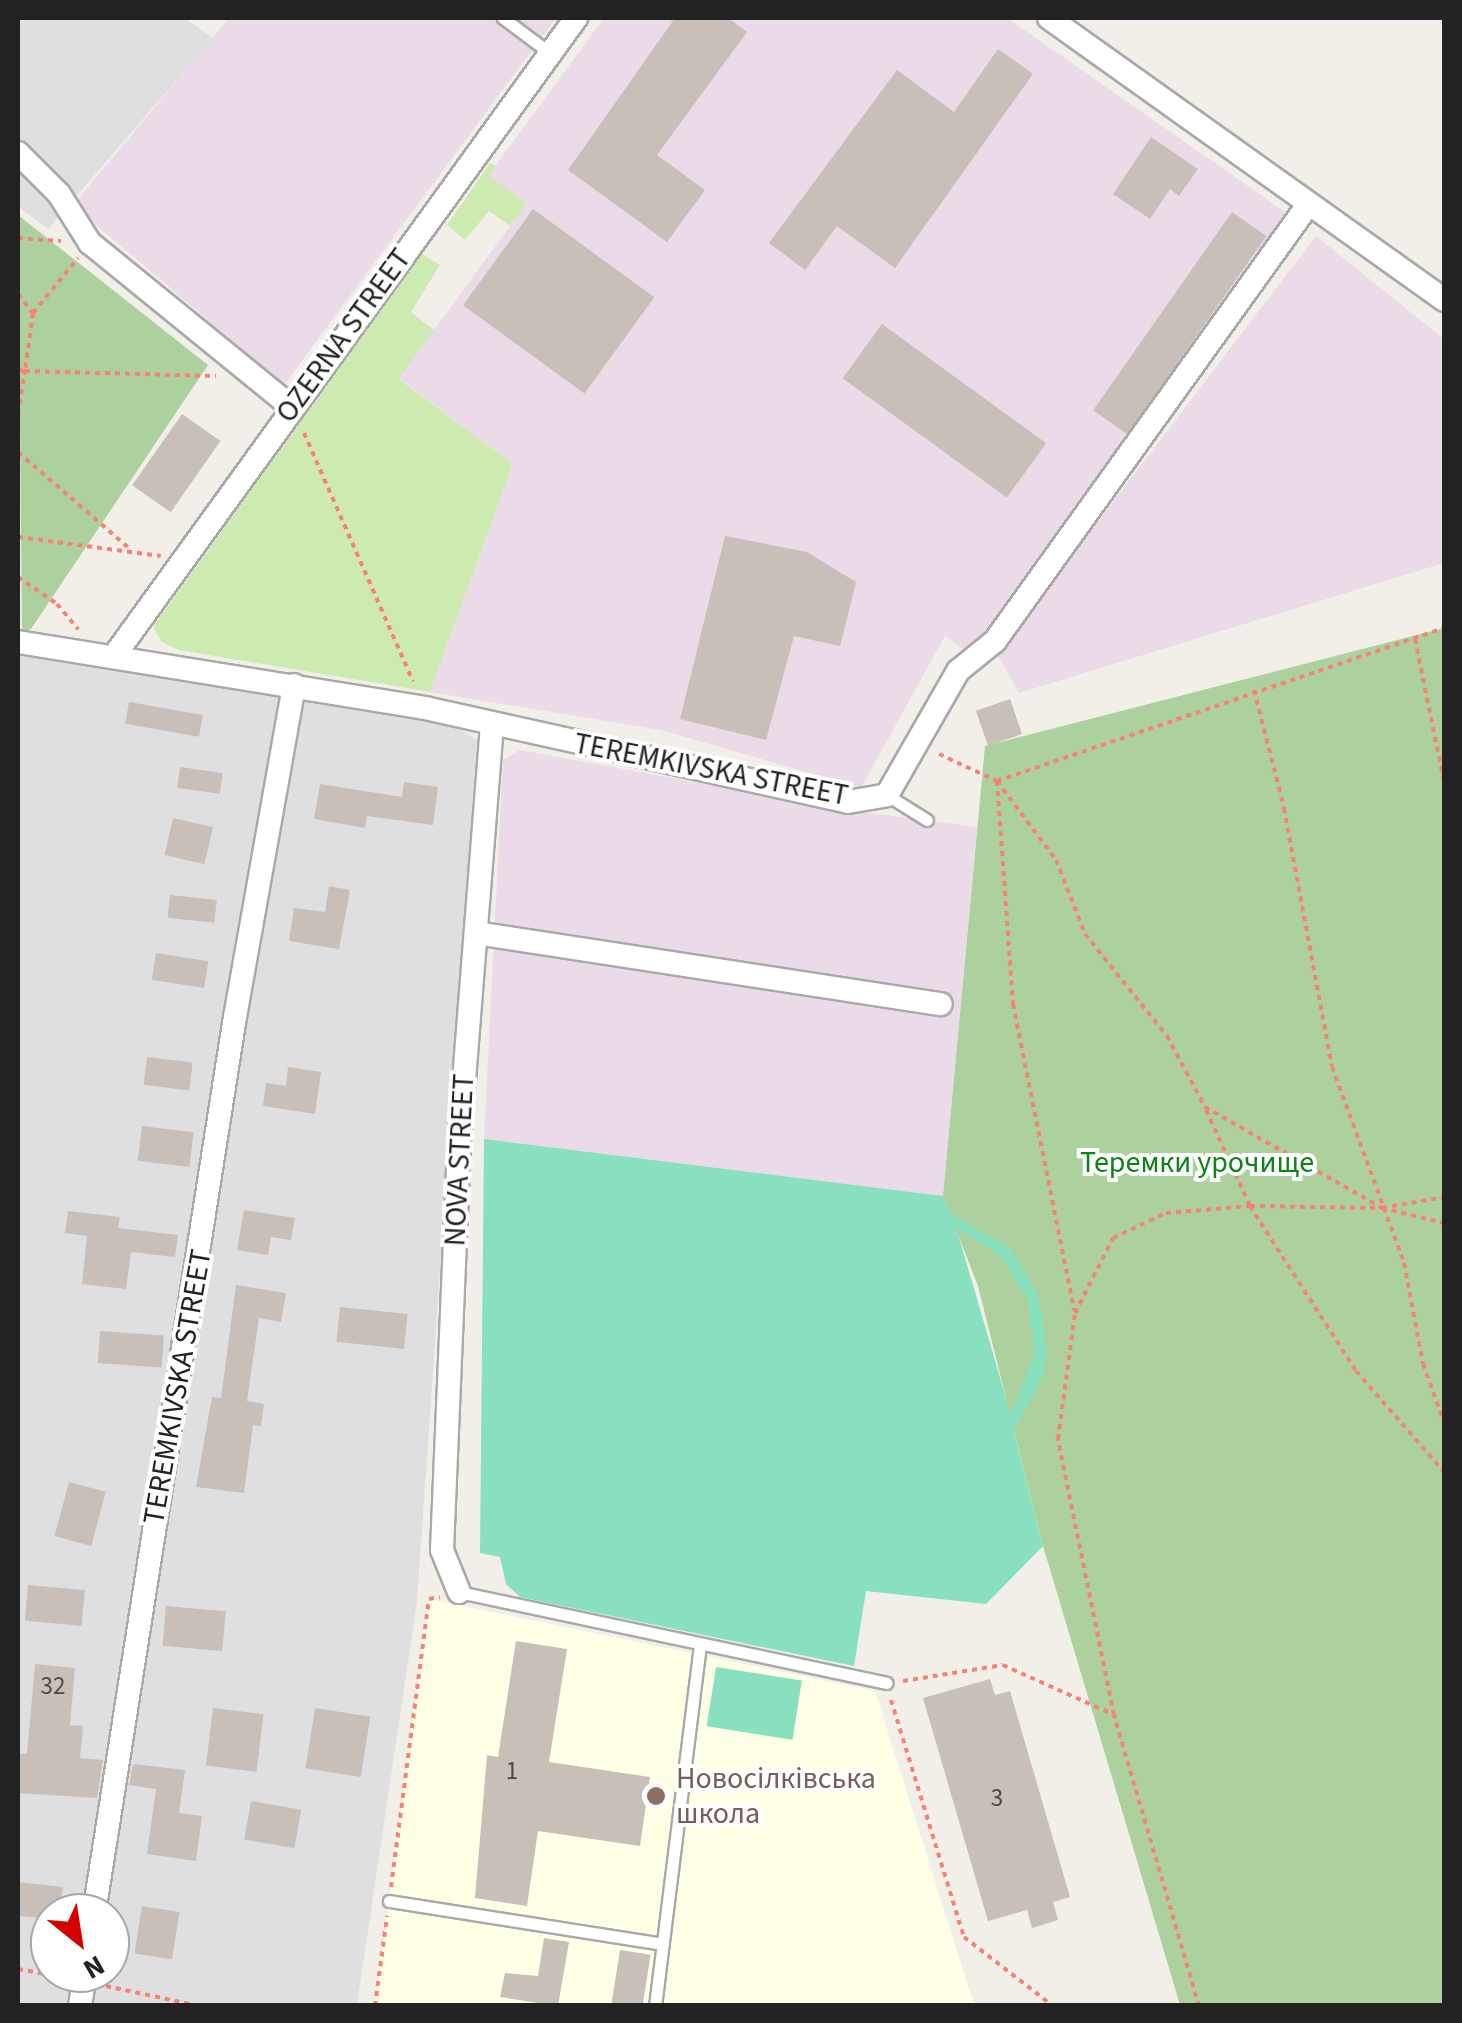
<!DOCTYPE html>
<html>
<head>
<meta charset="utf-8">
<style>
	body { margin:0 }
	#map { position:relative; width:1462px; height:2023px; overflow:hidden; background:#f2efe9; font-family:"Source Sans 3",sans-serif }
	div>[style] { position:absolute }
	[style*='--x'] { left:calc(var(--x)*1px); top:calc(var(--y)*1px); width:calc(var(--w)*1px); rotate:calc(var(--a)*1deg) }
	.residential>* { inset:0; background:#e0dfdf }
	.industrial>* { inset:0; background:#ebdbe8 }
	.education>* { inset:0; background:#ffffe5 }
	.grass>* { inset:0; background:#cdebb0 }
	.forest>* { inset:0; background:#add19e }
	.pitch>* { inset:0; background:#88e0be; transform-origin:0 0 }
	.building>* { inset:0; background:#c7bfb8; transform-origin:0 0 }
	.path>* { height:4px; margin-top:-2px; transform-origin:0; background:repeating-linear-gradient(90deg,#fa8072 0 5px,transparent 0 10px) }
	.roads { filter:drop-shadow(2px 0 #a9a9a9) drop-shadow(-2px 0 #a9a9a9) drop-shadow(0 2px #a9a9a9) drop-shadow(0 -2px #a9a9a9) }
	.lane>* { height:11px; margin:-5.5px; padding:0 5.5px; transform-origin:5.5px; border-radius:5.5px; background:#fff }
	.street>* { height:22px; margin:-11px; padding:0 11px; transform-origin:11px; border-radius:11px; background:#fff }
	.dots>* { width:28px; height:28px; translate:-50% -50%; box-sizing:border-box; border:5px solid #fff; border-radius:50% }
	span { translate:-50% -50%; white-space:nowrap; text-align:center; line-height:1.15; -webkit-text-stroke:8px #fff; paint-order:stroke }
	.number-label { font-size:25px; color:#4b4948 }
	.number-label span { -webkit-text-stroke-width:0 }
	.street-label { font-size:30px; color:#222 }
	.park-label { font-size:30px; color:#0c8416 }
	.education-label { font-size:30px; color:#785e54 }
	.left { translate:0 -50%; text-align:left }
	.frame { position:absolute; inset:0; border:20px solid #222; pointer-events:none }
	.north { position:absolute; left:30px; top:1893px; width:100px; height:100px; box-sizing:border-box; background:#fff; border:2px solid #a7a7a7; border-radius:50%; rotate:150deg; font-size:28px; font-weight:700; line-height:40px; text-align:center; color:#222 }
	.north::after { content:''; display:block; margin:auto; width:35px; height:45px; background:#d40000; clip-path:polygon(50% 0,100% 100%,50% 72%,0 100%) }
</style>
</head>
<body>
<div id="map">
	<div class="residential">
		<div style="clip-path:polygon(18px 18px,185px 18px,213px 38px,48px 229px,18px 206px)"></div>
		<div style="clip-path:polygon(evenodd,18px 642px,424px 708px,477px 740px,417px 1601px,357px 2005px,18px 2006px,18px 642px,50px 1913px,110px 1913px,110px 1973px,50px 1973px,50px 1913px)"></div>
	</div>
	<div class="industrial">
		<div style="clip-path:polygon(229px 18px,556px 18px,284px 385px,73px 205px)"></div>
		<div style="clip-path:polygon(604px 18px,1007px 18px,1288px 214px,989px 634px,965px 651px,945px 636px,861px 788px,661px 730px,430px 692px,513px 464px,399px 378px,526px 204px,488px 176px)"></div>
		<div style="clip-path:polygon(1316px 236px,1444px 339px,1444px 563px,1019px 693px,997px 654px)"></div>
		<div style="clip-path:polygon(520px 750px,846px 810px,977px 827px,943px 1196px,484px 1139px,503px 760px)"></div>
	</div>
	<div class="education">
		<div style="clip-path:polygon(429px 1599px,875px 1691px,974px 2005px,375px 2006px)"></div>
	</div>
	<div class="grass">
		<div style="clip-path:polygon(490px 163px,496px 165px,489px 176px,527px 203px,510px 226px,489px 211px,465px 240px,447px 225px)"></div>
		<div style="clip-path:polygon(422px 254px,440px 265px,411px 312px,434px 330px,399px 379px,513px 464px,430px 692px,179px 650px,162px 642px,153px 627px)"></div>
	</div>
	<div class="forest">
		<div style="clip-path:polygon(18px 215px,208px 365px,31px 629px,22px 632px)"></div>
		<div style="clip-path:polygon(1444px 628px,1444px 2005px,1180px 2005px,1043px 1546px,978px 1286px,943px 1196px,985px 746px)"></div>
	</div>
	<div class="pitch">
		<div style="clip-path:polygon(evenodd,484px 1139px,943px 1196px,950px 1213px,1010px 1248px,1039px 1296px,1047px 1352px,1042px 1379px,1014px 1431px,1043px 1546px,986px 1604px,866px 1591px,854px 1666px,520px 1597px,506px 1584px,500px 1557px,480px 1553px,484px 1139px,956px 1227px,1000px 1255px,1028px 1300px,1035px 1352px,1011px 1415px,956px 1227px)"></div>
		<div style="left:716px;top:1667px;width:87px;height:60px;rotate:9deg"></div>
	</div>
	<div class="building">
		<div style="clip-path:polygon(675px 18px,728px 18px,747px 32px,657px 155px,705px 190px,667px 242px,568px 170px)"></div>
		<div style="clip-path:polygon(998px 49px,1033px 74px,895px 268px,837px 226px,805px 270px,769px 243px,897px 70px,954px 112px)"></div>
		<div style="clip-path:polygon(1151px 137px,1198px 169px,1179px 196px,1170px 189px,1150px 219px,1113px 194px)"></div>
		<div style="left:533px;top:209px;width:150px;height:119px;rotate:36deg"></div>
		<div style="left:1232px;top:212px;width:42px;height:242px;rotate:35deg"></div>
		<div style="left:882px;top:324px;width:203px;height:67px;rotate:36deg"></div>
		<div style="left:182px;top:414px;width:47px;height:87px;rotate:35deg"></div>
		<div style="clip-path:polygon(725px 536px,807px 552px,856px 582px,840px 646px,794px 636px,766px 740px,680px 719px)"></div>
		<div style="left:1010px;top:699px;width:37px;height:36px;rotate:71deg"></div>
		<div style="left:129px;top:702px;width:75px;height:22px;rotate:10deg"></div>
		<div style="left:180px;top:767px;width:43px;height:21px;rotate:8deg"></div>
		<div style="clip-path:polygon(404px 782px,438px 787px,433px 825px,367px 816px,365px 828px,314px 819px,320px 784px,402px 797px)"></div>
		<div style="left:173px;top:818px;width:41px;height:38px;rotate:13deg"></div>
		<div style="clip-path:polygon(329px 886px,350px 890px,339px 949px,289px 941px,294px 908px,325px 912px)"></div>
		<div style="left:170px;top:895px;width:47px;height:23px;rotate:6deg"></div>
		<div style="left:156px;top:953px;width:53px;height:27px;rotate:9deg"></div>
		<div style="left:147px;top:1057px;width:46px;height:28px;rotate:7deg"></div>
		<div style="clip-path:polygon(288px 1067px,321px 1072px,315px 1114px,263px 1106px,266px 1083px,286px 1086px)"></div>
		<div style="left:142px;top:1126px;width:52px;height:35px;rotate:7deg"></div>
		<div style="clip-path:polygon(244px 1210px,295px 1218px,291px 1240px,271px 1237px,268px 1255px,237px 1250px)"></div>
		<div style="clip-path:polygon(68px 1211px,120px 1217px,118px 1228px,178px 1235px,175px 1257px,131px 1252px,126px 1289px,82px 1284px,87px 1236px,65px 1233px)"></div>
		<div style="clip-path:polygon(236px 1285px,286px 1293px,281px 1322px,259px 1318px,247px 1401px,264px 1404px,261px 1426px,253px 1425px,244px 1493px,196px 1487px,212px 1397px,221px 1398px)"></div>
		<div style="left:340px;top:1307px;width:68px;height:35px;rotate:6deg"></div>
		<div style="left:100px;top:1331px;width:64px;height:32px;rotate:4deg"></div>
		<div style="left:69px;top:1482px;width:38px;height:56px;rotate:15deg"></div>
		<div style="left:28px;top:1585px;width:57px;height:36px;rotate:5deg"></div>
		<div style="left:166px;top:1606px;width:60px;height:40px;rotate:5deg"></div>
		<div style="clip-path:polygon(516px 1641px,567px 1649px,549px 1762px,650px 1777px,640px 1846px,538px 1831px,527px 1906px,475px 1898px,487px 1755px,498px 1757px)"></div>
		<div style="clip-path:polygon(35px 1664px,75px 1668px,70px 1725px,83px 1726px,80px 1758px,103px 1760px,97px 1798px,18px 1793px,18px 1754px,27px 1754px)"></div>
		<div style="clip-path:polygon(990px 1679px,995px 1695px,1010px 1691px,1070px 1897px,1053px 1902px,1058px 1920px,1032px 1928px,1027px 1910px,988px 1921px,923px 1698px)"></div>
		<div style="left:213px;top:1708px;width:51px;height:58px;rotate:7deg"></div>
		<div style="left:315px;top:1708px;width:56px;height:61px;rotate:9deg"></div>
		<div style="clip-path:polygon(133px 1764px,185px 1770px,179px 1813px,202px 1816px,196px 1861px,147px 1854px,156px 1789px,129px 1785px)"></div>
		<div style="left:251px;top:1801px;width:51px;height:39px;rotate:10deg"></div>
		<div style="clip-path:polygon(18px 1882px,63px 1887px,59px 1913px,50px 1913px,50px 1919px,18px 1916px)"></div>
		<div style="left:142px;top:1906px;width:38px;height:48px;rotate:9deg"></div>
		<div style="clip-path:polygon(544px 1938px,569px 1942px,558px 2006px,500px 1997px,505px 1973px,538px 1976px)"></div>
		<div style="left:620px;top:1950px;width:31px;height:57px;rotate:9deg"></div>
	</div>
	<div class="path">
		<div style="--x:18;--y:238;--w:43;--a:4"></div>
		<div style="--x:18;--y:294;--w:24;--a:52"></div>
		<div style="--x:33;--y:313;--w:59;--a:97.9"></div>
		<div style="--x:25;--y:371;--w:7;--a:-172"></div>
		<div style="--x:33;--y:313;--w:71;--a:-50.7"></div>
		<div style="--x:18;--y:414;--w:44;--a:-80.8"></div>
		<div style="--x:25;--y:371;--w:191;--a:1.5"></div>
		<div style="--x:304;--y:433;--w:271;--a:66.3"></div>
		<div style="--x:18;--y:452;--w:147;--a:40.9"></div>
		<div style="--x:18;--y:537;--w:144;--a:7.6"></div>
		<div style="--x:18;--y:577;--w:47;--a:34.7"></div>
		<div style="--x:57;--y:604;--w:33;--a:50"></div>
		<div style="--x:1415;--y:639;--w:145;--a:78.5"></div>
		<div style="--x:1254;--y:690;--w:122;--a:75.7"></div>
		<div style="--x:1284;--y:808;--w:263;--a:79.5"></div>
		<div style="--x:1332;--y:1067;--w:209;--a:69.8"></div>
		<div style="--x:1404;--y:1263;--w:103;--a:79.3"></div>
		<div style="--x:1423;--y:1364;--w:62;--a:70.1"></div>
		<div style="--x:939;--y:754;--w:64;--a:25"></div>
		<div style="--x:997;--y:781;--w:472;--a:-18.9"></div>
		<div style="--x:997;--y:781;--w:99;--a:53.2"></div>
		<div style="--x:1056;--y:860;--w:79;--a:68.6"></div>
		<div style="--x:1085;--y:934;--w:131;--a:51.2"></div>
		<div style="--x:1167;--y:1036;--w:81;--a:61.8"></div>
		<div style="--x:1205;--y:1107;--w:204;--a:29.7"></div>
		<div style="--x:1382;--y:1208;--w:64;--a:13.6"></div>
		<div style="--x:997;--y:781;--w:224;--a:85.9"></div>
		<div style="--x:1013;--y:1004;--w:312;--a:78.7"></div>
		<div style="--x:1206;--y:1110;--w:106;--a:65.4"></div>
		<div style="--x:1250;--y:1206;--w:196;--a:57.3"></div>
		<div style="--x:1356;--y:1371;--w:134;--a:48.9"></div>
		<div style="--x:903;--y:1681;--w:101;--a:-9.1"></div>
		<div style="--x:1003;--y:1665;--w:120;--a:24.2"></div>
		<div style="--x:891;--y:1700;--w:248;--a:72.9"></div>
		<div style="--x:964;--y:1937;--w:113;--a:37.8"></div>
		<div style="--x:391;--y:1887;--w:290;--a:-82.5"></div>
		<div style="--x:429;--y:1599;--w:11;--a:-10"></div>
		<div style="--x:18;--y:1969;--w:45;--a:10.3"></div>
		<div style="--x:106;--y:1986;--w:95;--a:12.1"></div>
		<div style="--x:375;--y:2006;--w:91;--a:-82.4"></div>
		<div style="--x:1199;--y:2006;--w:303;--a:-106.3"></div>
		<div style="--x:1114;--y:1715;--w:282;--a:-101.5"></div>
		<div style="--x:1058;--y:1439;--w:127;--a:-82.3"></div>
		<div style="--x:1075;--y:1313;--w:84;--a:-63.1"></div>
		<div style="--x:1113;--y:1238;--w:59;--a:-25.3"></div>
		<div style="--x:1166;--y:1213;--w:84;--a:-4.8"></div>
		<div style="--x:1250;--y:1206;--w:132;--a:0.9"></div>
		<div style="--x:1382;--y:1208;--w:63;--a:-10.1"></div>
	</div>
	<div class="roads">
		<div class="lane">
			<div style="--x:503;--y:18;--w:59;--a:36.7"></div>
			<div style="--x:887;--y:795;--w:47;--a:32"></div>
			<div style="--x:459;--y:1592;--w:437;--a:12"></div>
			<div style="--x:389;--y:1901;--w:277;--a:8.9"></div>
			<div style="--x:655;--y:2006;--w:364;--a:-82.9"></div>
		</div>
		<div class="street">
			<div style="--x:1049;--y:18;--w:485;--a:35.5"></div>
			<div style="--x:18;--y:153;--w:58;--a:45"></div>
			<div style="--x:59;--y:194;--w:58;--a:57.7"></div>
			<div style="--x:90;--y:243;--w:260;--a:39.1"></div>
			<div style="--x:18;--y:642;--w:412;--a:9.2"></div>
			<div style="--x:425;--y:708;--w:433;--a:12.5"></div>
			<div style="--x:848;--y:802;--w:40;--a:-10"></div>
			<div style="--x:887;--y:795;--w:143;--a:-60.2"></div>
			<div style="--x:958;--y:671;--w:48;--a:-39"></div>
			<div style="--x:995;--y:641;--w:537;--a:-54.33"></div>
			<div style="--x:114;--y:656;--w:788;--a:-54.09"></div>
			<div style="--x:476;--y:933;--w:470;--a:8.7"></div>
			<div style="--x:459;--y:1592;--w:45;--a:-112"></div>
			<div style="--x:442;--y:1550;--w:406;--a:-87.6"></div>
			<div style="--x:459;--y:1144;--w:419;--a:-85.5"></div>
			<div style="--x:94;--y:1913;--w:907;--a:-81.06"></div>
			<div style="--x:235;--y:1017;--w:337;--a:-79.9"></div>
			<div style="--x:80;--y:2006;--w:33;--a:-81"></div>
		</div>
	</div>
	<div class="dots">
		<div style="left:656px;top:1796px;background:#8d6e63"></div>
	</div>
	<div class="number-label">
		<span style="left:53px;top:1686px">32</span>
		<span style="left:512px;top:1771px">1</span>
		<span style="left:997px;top:1798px">3</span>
	</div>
	<div class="street-label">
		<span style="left:344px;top:336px;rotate:-54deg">OZERNA STREET</span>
		<span style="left:711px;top:770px;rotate:11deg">TEREMKIVSKA STREET</span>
		<span style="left:460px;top:1160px;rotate:-87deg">NOVA STREET</span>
		<span style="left:178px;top:1387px;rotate:-80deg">TEREMKIVSKA STREET</span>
	</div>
	<div class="park-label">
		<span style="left:1197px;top:1163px">Теремки урочище</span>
	</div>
	<div class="education-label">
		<span class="left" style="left:676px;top:1796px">Новосілківська<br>школа</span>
	</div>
	<div class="frame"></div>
	<div class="north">N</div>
</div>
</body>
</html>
